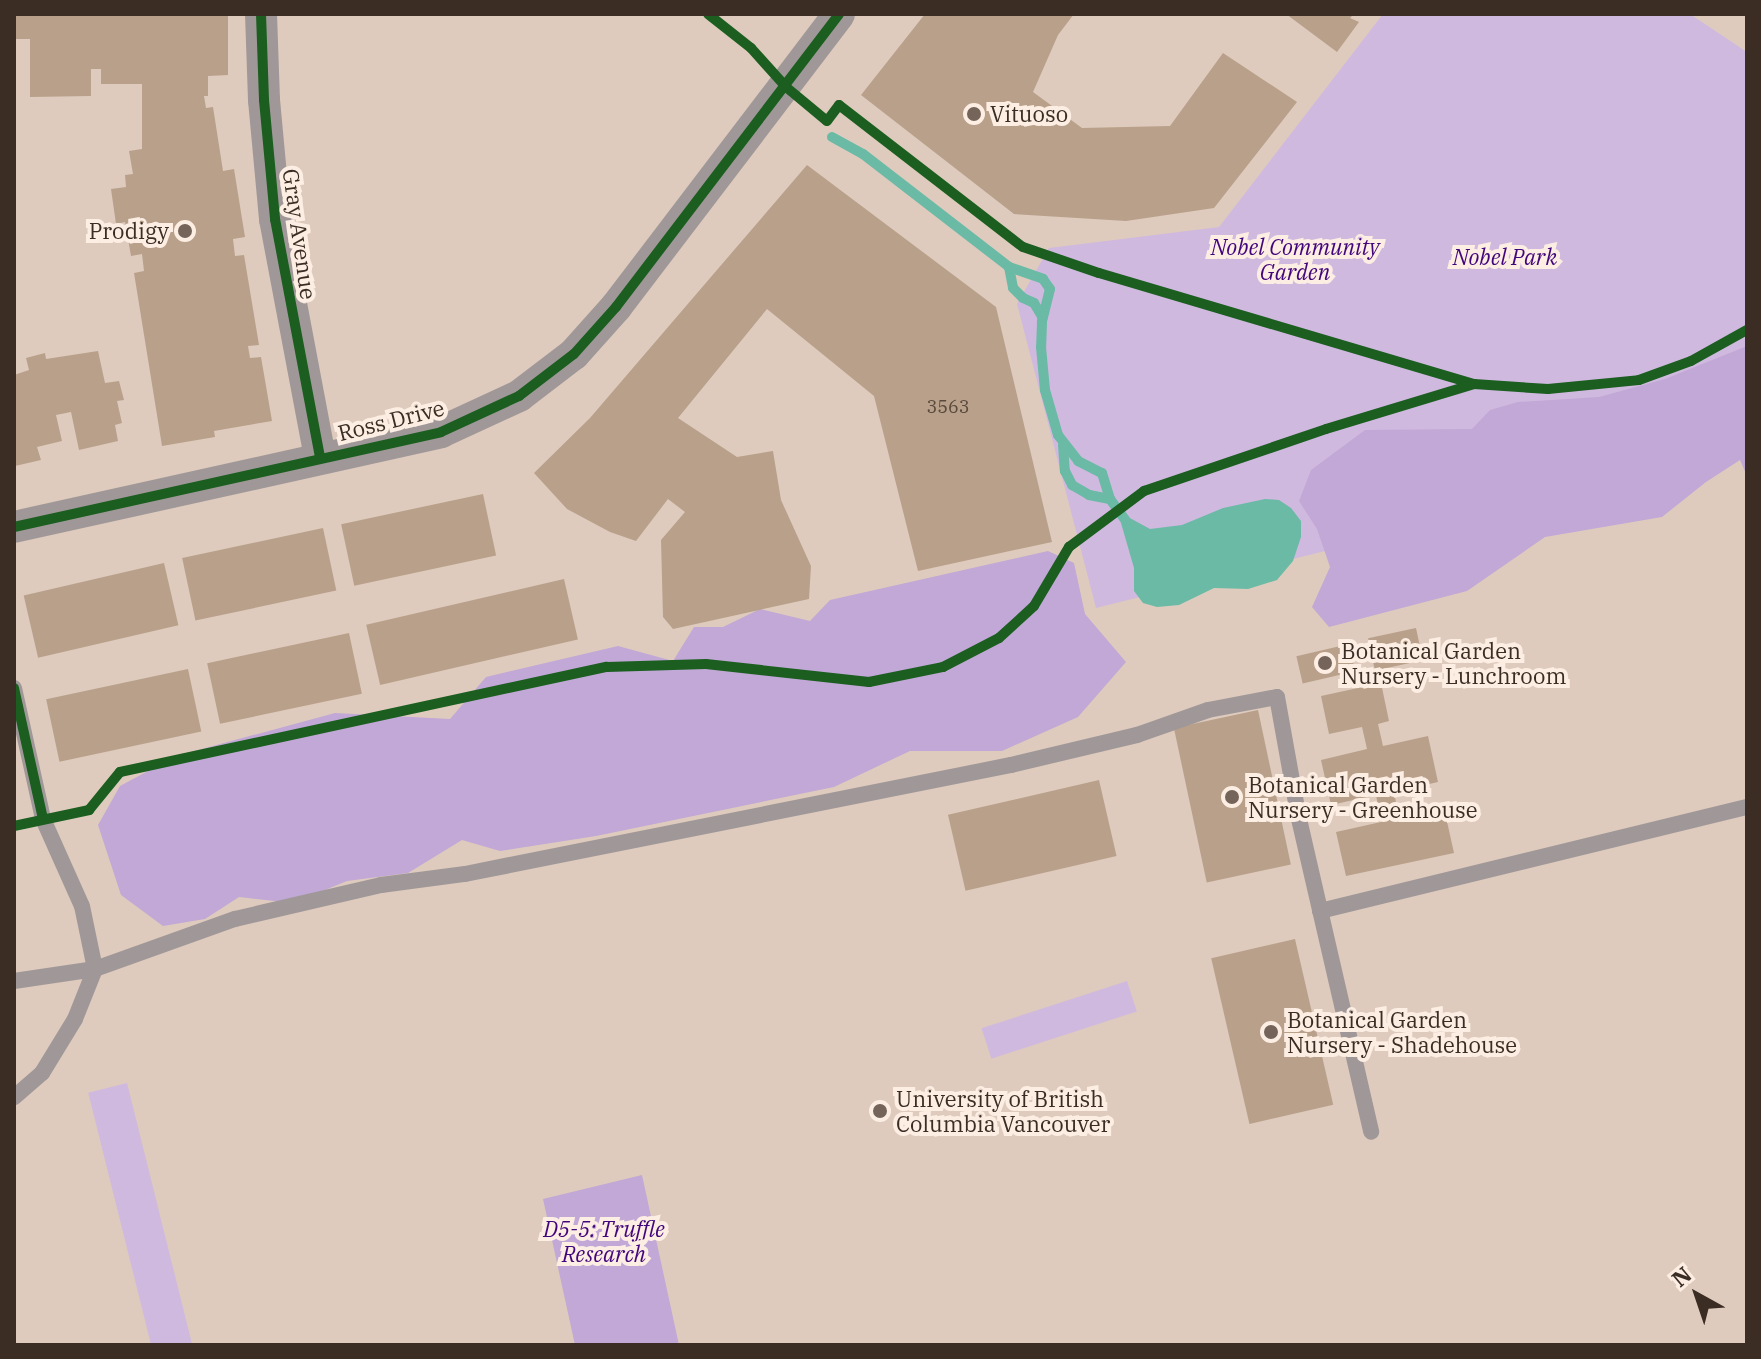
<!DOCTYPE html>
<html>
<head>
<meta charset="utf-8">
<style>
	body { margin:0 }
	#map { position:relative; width:1761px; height:1359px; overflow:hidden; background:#decbbd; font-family:"IBM Plex Serif",serif }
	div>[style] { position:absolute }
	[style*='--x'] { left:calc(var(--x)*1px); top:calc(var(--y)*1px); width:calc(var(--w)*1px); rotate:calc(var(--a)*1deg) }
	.green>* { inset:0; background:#d0b9df; transform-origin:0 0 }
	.forest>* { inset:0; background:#c1a8d6 }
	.water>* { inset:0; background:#6abaa6 }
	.stream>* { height:10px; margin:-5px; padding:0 5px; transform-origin:5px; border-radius:5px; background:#6abaa6 }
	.building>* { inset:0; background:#b9a08a; transform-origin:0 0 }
	.service>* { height:16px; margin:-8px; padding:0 8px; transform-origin:8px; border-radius:8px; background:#a09898 }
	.minor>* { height:32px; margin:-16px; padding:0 16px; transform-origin:16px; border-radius:16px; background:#a09898 }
	.cycleway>* { height:10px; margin:-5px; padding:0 5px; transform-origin:5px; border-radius:5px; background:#1b5e20 }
	.dots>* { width:22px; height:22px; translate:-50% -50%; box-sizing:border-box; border:4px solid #fdeee4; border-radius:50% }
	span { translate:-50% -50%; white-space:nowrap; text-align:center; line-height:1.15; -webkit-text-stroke:8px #fdeee4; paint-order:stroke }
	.number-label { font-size:18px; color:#5a4a3d }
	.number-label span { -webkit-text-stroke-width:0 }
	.poi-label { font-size:22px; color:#3b2d23 }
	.left { translate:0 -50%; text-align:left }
	.right { translate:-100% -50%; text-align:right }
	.street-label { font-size:22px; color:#3b2d23 }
	.park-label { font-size:22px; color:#42067c; font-style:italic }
	.frame { position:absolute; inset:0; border:16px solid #3b2d23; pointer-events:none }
	.north { position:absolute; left:1657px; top:1255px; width:80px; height:80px; -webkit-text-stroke:6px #fdeee4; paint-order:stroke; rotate:320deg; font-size:22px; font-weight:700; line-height:32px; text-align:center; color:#3b2d23 }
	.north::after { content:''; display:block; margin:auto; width:28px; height:36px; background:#3b2d23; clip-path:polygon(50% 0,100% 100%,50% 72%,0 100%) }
</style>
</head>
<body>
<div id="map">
	<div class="green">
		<div style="clip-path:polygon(1383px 14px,1690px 14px,1747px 52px,1747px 446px,1096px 608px,1017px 304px,1049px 248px,1219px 227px)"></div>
		<div style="left:1127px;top:981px;width:32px;height:153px;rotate:72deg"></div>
		<div style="left:127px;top:1083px;width:269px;height:40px;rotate:76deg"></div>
	</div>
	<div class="forest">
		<div style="clip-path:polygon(1747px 346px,1747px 476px,1740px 460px,1706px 482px,1662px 517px,1545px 537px,1467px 591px,1329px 627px,1312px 607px,1330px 567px,1317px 529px,1299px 501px,1311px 470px,1365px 430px,1472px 429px,1490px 410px,1518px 402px,1599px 397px,1665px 379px)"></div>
		<div style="clip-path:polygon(1048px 551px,1074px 563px,1085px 614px,1126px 662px,1078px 717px,1002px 751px,910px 751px,834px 787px,596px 836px,500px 851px,462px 840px,408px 873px,347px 881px,293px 903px,239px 897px,205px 919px,163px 926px,121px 895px,98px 825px,120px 786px,176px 756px,335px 713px,450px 719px,486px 677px,618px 646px,673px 661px,694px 627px,723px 627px,760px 609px,810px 621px,830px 600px)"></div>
		<div style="clip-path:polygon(642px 1175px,679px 1345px,575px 1345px,543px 1199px)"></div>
	</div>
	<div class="water">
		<div style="clip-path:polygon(1265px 499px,1279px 500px,1291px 508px,1301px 521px,1301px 537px,1293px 561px,1277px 580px,1248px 589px,1214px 588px,1179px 605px,1157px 607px,1143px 603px,1134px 591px,1134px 568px,1121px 523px,1128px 517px,1150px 529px,1182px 525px,1223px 508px)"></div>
	</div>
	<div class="stream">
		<div style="--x:832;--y:137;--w:35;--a:29"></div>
		<div style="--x:863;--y:154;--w:185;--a:37.7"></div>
		<div style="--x:1009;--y:267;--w:36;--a:19"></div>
		<div style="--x:1043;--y:279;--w:12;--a:55"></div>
		<div style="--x:1050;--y:289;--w:34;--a:104"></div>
		<div style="--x:1042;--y:322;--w:25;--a:92"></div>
		<div style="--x:1041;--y:347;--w:43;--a:84.7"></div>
		<div style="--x:1045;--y:390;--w:47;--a:73.9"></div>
		<div style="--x:1058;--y:435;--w:33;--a:52"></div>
		<div style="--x:1078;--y:461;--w:27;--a:27"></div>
		<div style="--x:1102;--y:473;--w:27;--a:73"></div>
		<div style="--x:1110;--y:499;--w:26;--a:54"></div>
		<div style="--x:1009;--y:267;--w:21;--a:79"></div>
		<div style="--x:1013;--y:288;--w:14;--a:45"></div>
		<div style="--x:1023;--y:298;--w:12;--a:24"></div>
		<div style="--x:1034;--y:303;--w:17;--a:59"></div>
		<div style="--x:1063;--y:445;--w:26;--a:86"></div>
		<div style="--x:1065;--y:471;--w:16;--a:63"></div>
		<div style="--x:1072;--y:485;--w:20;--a:30"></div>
		<div style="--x:1089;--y:495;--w:21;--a:11"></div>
	</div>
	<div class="building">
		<div style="clip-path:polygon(14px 14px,228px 14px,228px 75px,208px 76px,208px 96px,204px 96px,206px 108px,213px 107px,223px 171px,234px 169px,245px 237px,233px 239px,235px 256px,244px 255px,259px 345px,248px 346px,250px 358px,261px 357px,272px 421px,214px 431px,215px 437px,162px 446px,134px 273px,144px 271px,142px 254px,131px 256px,125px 222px,116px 224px,111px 189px,126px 187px,125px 175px,133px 174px,129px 151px,142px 149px,142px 84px,101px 84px,101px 69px,91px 69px,91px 96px,30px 97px,30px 39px,14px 39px)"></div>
		<div style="clip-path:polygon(925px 14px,1074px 14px,1058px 35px,1033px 92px,1082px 128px,1170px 126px,1223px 53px,1297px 102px,1214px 208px,1126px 221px,1014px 214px,861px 95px)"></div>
		<div style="clip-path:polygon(1286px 14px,1354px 14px,1350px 18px,1359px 22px,1337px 52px)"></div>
		<div style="clip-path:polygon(807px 165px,996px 307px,1052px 542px,918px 571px,874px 396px,767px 309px,678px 418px,737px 457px,773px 451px,781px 500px,811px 566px,809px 599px,673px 629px,663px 617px,661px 540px,685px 512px,668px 499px,636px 541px,610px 532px,567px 509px,534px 473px,590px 418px)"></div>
		<div style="clip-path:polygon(98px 351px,105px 383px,119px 381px,124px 400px,117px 401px,122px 423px,115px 425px,118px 441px,79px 450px,71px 412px,56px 415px,62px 441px,37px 447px,41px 460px,15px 466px,14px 375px,29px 370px,26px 358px,45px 353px,46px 359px)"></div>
		<div style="left:483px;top:494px;width:63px;height:145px;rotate:78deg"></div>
		<div style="left:323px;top:528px;width:64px;height:144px;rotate:78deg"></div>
		<div style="left:164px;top:563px;width:64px;height:144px;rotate:77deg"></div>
		<div style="left:564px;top:579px;width:62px;height:203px;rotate:77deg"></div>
		<div style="left:1416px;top:628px;width:33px;height:49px;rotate:78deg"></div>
		<div style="left:349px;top:633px;width:62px;height:145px;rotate:78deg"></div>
		<div style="left:1349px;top:644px;width:28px;height:54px;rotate:77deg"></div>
		<div style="left:188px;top:669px;width:64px;height:145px;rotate:78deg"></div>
		<div style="clip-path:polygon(1381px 683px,1389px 721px,1378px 724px,1383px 746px,1428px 736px,1438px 782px,1394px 792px,1399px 818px,1444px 808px,1454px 853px,1346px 876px,1336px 832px,1381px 822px,1376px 795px,1331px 805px,1321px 760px,1367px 749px,1362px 727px,1329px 734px,1321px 696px)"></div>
		<div style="left:1258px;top:710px;width:158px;height:86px;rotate:78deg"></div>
		<div style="left:1099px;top:780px;width:78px;height:155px;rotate:77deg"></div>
		<div style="left:1295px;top:939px;width:170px;height:86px;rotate:77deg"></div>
	</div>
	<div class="service">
		<div style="--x:14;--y:688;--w:134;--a:77.5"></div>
		<div style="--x:43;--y:819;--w:95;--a:65.9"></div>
		<div style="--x:82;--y:906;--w:64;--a:78.3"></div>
		<div style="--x:95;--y:969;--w:54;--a:111.8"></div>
		<div style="--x:75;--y:1019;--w:63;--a:121.4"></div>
		<div style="--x:42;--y:1073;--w:37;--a:139"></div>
		<div style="--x:1320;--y:911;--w:439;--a:-13.7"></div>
		<div style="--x:14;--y:981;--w:82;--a:-8.4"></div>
		<div style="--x:95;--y:969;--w:149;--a:-19.7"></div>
		<div style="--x:235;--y:919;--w:150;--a:-13.1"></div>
		<div style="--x:381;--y:885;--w:85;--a:-7.5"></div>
		<div style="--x:465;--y:874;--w:557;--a:-11.29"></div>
		<div style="--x:1011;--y:765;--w:130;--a:-13.4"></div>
		<div style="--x:1137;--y:735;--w:75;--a:-19.4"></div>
		<div style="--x:1208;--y:710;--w:70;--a:-10.7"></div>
		<div style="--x:1277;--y:697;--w:124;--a:79.8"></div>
		<div style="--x:1299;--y:819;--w:321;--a:77"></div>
	</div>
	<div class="minor">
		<div style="--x:261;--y:14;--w:86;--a:88"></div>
		<div style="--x:264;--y:100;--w:120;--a:84.7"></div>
		<div style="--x:275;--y:219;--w:243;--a:79.3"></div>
		<div style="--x:14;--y:527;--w:437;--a:-12.5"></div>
		<div style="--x:441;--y:432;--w:86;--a:-24.8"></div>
		<div style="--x:519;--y:396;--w:69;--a:-37.4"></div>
		<div style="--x:574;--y:354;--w:63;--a:-48.2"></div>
		<div style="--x:616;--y:307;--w:368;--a:-52.7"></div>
	</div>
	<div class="cycleway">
		<div style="--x:261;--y:14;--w:86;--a:88"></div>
		<div style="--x:264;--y:100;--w:120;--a:84.7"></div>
		<div style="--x:275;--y:219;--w:243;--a:79.3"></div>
		<div style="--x:708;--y:14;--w:55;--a:38.3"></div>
		<div style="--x:751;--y:48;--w:52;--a:48.1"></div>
		<div style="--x:786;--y:87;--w:53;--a:39.7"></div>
		<div style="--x:827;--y:121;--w:20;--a:-53"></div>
		<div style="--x:839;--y:105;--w:232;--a:37.7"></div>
		<div style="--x:1023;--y:247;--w:80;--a:18.9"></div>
		<div style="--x:1099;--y:273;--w:391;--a:16.5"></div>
		<div style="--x:1474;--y:384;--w:74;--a:3.9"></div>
		<div style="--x:1548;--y:389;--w:91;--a:-5.6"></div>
		<div style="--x:1639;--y:380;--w:55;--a:-20.1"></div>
		<div style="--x:1691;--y:361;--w:64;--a:-29"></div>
		<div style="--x:14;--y:527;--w:437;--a:-12.5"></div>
		<div style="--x:441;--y:432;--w:86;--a:-24.8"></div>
		<div style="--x:519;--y:396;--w:69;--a:-37.4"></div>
		<div style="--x:574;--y:354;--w:63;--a:-48.2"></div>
		<div style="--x:616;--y:307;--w:368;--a:-52.7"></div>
		<div style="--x:14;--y:688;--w:134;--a:77.5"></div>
		<div style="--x:14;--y:826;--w:77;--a:-12"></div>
		<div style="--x:89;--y:810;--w:49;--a:-50.8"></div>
		<div style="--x:120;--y:772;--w:498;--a:-12.2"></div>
		<div style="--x:607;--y:667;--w:99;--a:-1.7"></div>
		<div style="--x:706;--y:664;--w:164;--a:6.3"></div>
		<div style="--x:869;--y:682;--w:76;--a:-11.5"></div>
		<div style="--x:943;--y:667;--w:63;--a:-27.4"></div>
		<div style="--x:999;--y:638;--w:47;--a:-42.4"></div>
		<div style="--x:1034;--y:606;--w:69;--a:-59.3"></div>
		<div style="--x:1069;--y:547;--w:94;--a:-36.7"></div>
		<div style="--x:1144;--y:491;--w:192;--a:-18.8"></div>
		<div style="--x:1326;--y:429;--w:155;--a:-16.9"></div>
	</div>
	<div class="dots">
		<div style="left:974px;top:114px;background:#746459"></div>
		<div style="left:185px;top:231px;background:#746459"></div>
		<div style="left:1325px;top:663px;background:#746459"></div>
		<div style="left:1232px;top:797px;background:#746459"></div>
		<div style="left:1271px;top:1032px;background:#746459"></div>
		<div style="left:880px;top:1111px;background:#746459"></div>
	</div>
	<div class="number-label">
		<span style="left:948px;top:407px">3563</span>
	</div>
	<div class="poi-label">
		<span class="left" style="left:990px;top:114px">Vituoso</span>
		<span class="right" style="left:169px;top:231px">Prodigy</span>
		<span class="left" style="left:1341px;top:663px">Botanical Garden<br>Nursery - Lunchroom</span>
		<span class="left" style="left:1248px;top:797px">Botanical Garden<br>Nursery - Greenhouse</span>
		<span class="left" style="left:1287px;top:1032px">Botanical Garden<br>Nursery - Shadehouse</span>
		<span class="left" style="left:896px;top:1111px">University of British<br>Columbia Vancouver</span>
	</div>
	<div class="street-label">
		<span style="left:300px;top:234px;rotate:82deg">Gray Avenue</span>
		<span style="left:391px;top:420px;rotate:-14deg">Ross Drive</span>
	</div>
	<div class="park-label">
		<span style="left:1295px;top:259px">Nobel Community<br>Garden</span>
		<span style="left:1505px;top:257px">Nobel Park</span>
		<span style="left:604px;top:1241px">D5-5: Truffle<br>Research</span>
	</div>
	<div class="frame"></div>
	<div class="north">N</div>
</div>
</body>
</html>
